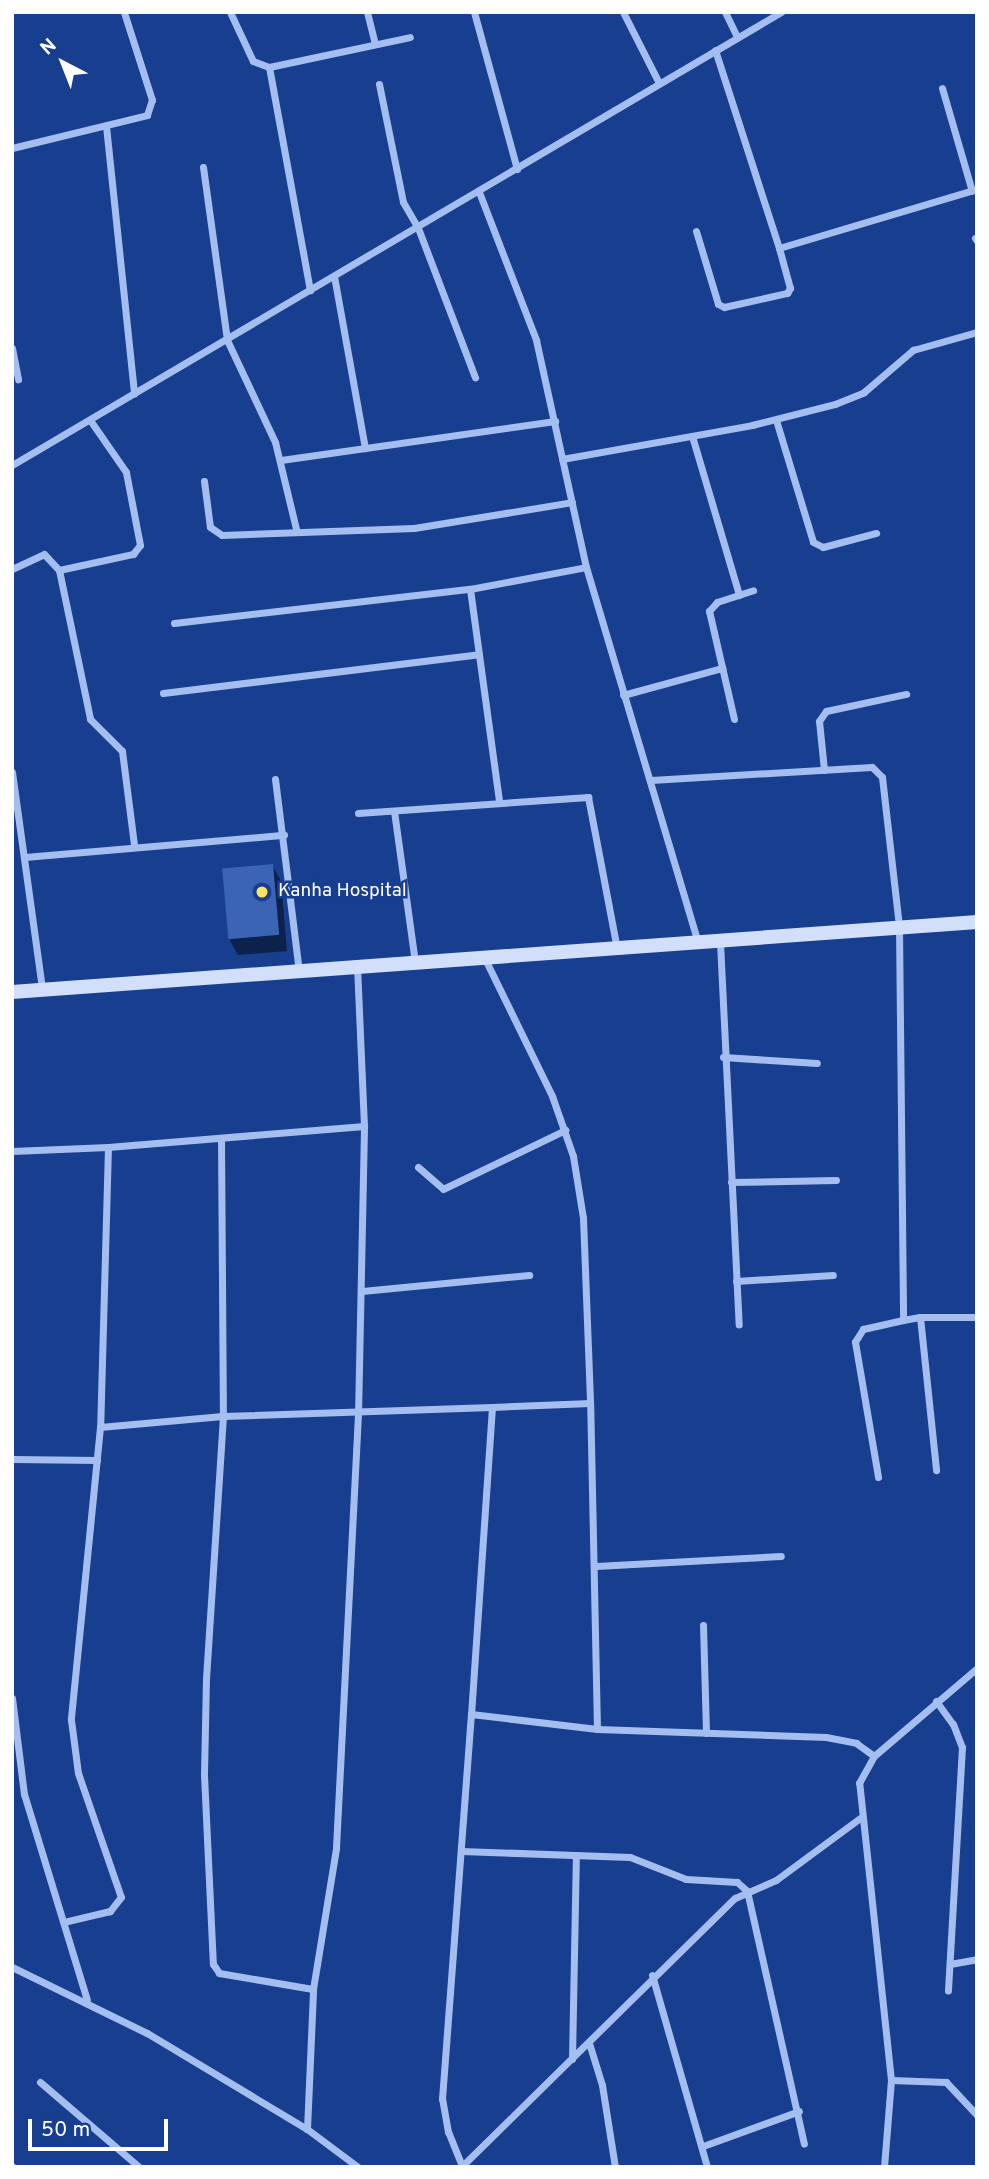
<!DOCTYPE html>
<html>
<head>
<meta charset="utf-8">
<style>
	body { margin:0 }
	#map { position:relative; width:989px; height:2179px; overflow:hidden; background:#183e8f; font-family:Overpass,sans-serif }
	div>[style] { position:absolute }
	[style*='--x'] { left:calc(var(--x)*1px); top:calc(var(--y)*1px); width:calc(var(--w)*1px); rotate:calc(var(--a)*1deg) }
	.shadow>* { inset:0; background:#0007 }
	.building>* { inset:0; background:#3c64b5; transform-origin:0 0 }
	.minor>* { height:7px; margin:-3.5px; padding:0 3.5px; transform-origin:3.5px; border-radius:3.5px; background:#a4beef }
	.secondary>* { height:14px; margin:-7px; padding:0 7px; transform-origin:7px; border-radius:7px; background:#d2dffb }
	.dots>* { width:19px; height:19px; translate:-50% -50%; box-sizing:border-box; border:4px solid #183e8f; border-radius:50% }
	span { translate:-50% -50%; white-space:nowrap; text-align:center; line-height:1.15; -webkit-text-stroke:5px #183e8f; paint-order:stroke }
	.poi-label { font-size:19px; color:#fff }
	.left { translate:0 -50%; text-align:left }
	.frame { position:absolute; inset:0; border:14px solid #fff; pointer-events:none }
	.north { position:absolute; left:28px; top:28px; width:70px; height:70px; -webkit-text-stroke:5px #183e8f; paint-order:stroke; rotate:318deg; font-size:19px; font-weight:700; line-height:28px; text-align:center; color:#fff }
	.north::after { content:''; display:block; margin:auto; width:24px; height:32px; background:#fff; clip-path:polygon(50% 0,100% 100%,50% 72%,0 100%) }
	.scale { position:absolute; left:28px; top:2119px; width:140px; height:32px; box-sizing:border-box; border:4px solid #fff; border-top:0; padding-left:9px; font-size:21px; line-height:24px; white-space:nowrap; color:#fff; -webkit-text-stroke:5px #183e8f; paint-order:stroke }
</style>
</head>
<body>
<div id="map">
	<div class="shadow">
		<div style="clip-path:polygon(272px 865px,281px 881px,287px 951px,238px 955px,229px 939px)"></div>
	</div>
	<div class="building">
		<div style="left:273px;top:864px;width:71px;height:51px;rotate:85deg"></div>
	</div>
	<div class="minor">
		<div style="--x:230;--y:12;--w:54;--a:64.9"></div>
		<div style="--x:253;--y:61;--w:17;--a:21"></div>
		<div style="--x:269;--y:67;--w:144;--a:-12"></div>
		<div style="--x:367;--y:12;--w:33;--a:76"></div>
		<div style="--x:474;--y:12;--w:163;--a:74.7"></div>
		<div style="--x:623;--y:12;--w:80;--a:63.1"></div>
		<div style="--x:725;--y:12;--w:28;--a:64"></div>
		<div style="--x:269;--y:67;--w:227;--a:79.6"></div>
		<div style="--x:379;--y:84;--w:120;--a:78.5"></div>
		<div style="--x:403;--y:202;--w:30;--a:60"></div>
		<div style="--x:418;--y:228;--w:160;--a:69.1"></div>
		<div style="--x:942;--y:88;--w:107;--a:73.8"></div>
		<div style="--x:106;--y:126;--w:269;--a:84"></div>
		<div style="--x:12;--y:148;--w:139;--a:-13.7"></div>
		<div style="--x:147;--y:115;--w:16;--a:-72"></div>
		<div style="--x:152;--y:100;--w:92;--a:-107.7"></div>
		<div style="--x:203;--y:167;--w:175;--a:82.1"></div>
		<div style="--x:227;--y:340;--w:113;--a:64.8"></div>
		<div style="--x:275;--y:442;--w:89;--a:76.4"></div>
		<div style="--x:479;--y:192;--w:159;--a:68.9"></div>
		<div style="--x:536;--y:340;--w:232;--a:77.6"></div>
		<div style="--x:586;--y:567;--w:391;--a:73.4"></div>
		<div style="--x:696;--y:231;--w:76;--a:73.2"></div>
		<div style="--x:718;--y:304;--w:7;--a:27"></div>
		<div style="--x:724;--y:307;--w:65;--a:-12.5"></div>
		<div style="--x:787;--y:293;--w:6;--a:-59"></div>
		<div style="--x:790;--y:288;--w:41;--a:-105.4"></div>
		<div style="--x:779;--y:248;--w:208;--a:-107.9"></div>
		<div style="--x:975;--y:238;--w:4;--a:56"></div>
		<div style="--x:779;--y:248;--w:207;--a:-16.6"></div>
		<div style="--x:334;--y:276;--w:175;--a:79.8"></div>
		<div style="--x:12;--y:348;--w:32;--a:79"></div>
		<div style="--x:776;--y:420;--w:127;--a:73.1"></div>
		<div style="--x:813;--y:542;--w:11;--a:27"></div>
		<div style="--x:823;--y:547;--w:55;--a:-14.8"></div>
		<div style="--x:692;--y:436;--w:166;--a:73.5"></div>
		<div style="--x:562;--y:459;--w:193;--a:-10.1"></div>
		<div style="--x:752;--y:425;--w:86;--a:-14.2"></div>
		<div style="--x:835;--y:404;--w:31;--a:-22"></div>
		<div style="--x:864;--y:392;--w:65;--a:-40.6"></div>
		<div style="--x:913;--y:350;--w:66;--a:-15.7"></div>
		<div style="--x:281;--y:460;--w:277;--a:-8.1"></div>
		<div style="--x:12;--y:465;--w:893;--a:-30.5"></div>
		<div style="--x:204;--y:481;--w:46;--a:82.6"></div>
		<div style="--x:210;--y:527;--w:14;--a:34"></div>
		<div style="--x:222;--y:535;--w:192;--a:-2.1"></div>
		<div style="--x:414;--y:528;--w:160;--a:-9.3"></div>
		<div style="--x:12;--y:569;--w:35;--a:-25"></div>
		<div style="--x:44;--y:554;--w:22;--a:47"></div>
		<div style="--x:59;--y:570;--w:152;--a:78.2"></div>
		<div style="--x:90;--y:719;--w:45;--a:45"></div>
		<div style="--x:122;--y:751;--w:95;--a:82.7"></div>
		<div style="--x:59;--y:570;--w:76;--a:-12.2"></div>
		<div style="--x:133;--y:554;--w:11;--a:-52"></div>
		<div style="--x:140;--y:545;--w:74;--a:-100.9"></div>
		<div style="--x:126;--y:472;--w:63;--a:-124.7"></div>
		<div style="--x:470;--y:589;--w:215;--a:82.2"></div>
		<div style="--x:174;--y:623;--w:298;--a:-6.6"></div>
		<div style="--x:470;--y:589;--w:118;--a:-10.7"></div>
		<div style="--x:163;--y:693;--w:318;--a:-7"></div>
		<div style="--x:623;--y:695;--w:103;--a:-15.3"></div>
		<div style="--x:734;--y:719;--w:111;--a:-103"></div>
		<div style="--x:709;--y:611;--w:12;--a:-48"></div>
		<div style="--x:717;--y:602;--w:38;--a:-18"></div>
		<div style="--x:824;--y:770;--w:49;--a:-95.8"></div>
		<div style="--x:819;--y:721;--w:12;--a:-55"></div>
		<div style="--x:826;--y:711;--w:82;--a:-12"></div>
		<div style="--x:12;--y:772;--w:219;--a:82.1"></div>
		<div style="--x:275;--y:779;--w:193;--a:82.9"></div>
		<div style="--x:651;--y:780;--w:221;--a:-3.4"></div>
		<div style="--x:872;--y:767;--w:14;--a:45"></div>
		<div style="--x:882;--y:777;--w:151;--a:83.5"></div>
		<div style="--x:899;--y:927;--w:393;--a:89.4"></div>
		<div style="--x:903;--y:1320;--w:41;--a:167.3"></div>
		<div style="--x:863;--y:1329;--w:15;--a:122"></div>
		<div style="--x:855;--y:1342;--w:137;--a:80.3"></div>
		<div style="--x:394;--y:811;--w:153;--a:82.1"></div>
		<div style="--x:358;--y:813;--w:231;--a:-4"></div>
		<div style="--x:588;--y:797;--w:155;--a:79.2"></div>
		<div style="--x:25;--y:857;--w:260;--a:-4.9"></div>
		<div style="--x:720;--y:942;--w:383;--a:87.2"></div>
		<div style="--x:484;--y:957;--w:155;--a:63.9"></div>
		<div style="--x:552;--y:1096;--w:64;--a:70.7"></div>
		<div style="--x:573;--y:1156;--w:63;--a:80.8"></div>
		<div style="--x:583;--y:1218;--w:185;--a:87.8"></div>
		<div style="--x:723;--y:1057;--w:94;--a:3.7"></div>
		<div style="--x:221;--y:1138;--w:278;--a:89.6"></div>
		<div style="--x:223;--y:1416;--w:263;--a:93.7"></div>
		<div style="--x:206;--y:1678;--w:97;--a:91.2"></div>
		<div style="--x:204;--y:1775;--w:189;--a:87.3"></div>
		<div style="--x:213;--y:1964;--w:11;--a:56"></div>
		<div style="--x:219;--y:1973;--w:95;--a:9.7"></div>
		<div style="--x:108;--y:1147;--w:257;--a:-4.7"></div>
		<div style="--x:12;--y:1151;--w:96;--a:-2.4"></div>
		<div style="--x:108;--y:1147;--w:280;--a:91.6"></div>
		<div style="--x:100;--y:1427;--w:294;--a:95.7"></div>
		<div style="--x:71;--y:1720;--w:53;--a:82.5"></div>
		<div style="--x:78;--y:1773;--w:131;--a:70.9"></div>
		<div style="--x:121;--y:1897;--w:18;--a:128"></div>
		<div style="--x:110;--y:1911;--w:47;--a:166.6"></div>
		<div style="--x:418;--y:1167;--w:33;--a:41"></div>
		<div style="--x:443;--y:1189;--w:136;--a:-25.8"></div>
		<div style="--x:731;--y:1182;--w:105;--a:-1.1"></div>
		<div style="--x:736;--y:1281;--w:97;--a:-3.5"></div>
		<div style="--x:362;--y:1291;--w:168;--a:-5.5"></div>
		<div style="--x:920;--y:1317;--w:57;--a:0"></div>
		<div style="--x:903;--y:1320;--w:17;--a:-10"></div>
		<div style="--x:920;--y:1317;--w:154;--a:84"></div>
		<div style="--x:100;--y:1427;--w:123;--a:-5.1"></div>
		<div style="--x:223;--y:1416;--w:269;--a:-1.9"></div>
		<div style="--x:492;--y:1407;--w:308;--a:93.9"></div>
		<div style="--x:471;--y:1714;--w:127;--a:6.8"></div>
		<div style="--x:597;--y:1729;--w:326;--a:-91.2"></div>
		<div style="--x:590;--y:1403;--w:98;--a:177.7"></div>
		<div style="--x:12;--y:1459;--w:85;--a:0.7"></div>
		<div style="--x:596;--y:1566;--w:185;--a:-3.1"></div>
		<div style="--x:703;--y:1625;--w:108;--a:88.4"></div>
		<div style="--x:12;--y:1698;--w:97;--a:82.9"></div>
		<div style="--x:24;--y:1794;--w:215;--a:73"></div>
		<div style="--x:936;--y:1701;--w:29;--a:54"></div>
		<div style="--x:953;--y:1724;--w:25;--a:69"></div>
		<div style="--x:962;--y:1747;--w:244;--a:93.3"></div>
		<div style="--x:597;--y:1729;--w:229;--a:2"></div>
		<div style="--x:826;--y:1737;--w:31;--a:11"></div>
		<div style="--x:856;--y:1743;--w:22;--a:36"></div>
		<div style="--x:461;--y:1851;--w:169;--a:2"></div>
		<div style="--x:630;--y:1857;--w:60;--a:21.4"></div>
		<div style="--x:686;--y:1879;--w:51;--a:3.4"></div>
		<div style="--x:737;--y:1882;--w:13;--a:42"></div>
		<div style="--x:747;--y:1891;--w:259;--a:77.3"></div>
		<div style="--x:950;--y:1964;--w:27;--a:-10"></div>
		<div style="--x:12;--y:1967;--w:150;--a:26.1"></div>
		<div style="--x:147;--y:2033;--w:187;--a:31"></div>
		<div style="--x:307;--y:2129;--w:64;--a:36.7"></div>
		<div style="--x:652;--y:1975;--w:200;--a:74"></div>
		<div style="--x:589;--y:2043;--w:44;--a:72.8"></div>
		<div style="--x:602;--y:2085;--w:83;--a:81"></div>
		<div style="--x:572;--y:2059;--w:204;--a:-88.9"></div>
		<div style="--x:891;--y:2080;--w:55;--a:2.1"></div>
		<div style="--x:946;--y:2082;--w:45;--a:46.8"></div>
		<div style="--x:40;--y:2082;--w:130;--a:40.6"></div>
		<div style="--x:307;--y:2129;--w:140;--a:-87.5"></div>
		<div style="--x:313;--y:1989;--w:143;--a:-80.7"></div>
		<div style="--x:336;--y:1848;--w:434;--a:-87.1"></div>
		<div style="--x:358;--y:1415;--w:289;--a:-88.8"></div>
		<div style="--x:364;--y:1126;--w:159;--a:-92.5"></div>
		<div style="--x:703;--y:2146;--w:102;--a:-20"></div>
		<div style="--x:12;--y:2166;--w:1;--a:45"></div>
		<div style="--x:462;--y:2166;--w:37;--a:-112"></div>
		<div style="--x:448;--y:2132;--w:34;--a:-100"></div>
		<div style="--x:442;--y:2099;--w:386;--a:-85.7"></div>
		<div style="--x:461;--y:2167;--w:384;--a:-44.5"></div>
		<div style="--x:735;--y:1898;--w:45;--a:-23.7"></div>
		<div style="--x:776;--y:1880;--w:104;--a:-36.4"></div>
		<div style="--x:884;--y:2167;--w:87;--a:-85.4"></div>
		<div style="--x:891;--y:2080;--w:299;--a:-96.1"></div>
		<div style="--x:859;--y:1783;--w:31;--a:-61"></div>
		<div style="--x:874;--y:1756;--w:135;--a:-40.5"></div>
	</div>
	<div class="secondary">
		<div style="--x:12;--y:992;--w:968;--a:-4.15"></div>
	</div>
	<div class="dots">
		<div style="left:262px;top:892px;background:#ffe462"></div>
	</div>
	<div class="poi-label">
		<span class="left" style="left:278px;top:892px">Kanha Hospital</span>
	</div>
	<div class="frame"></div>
	<div class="north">N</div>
	<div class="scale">50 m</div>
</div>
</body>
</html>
